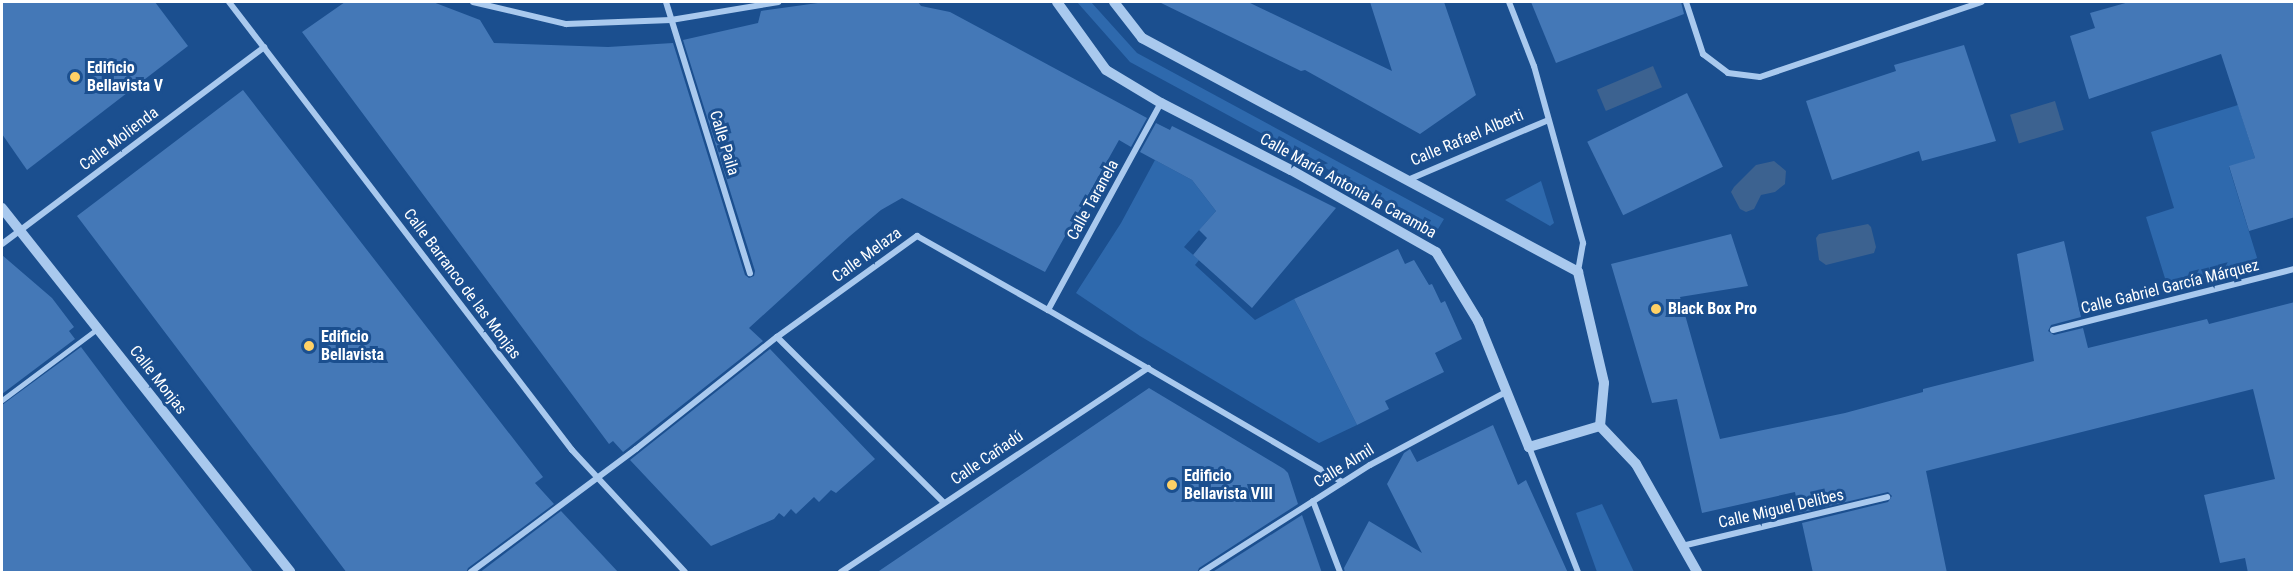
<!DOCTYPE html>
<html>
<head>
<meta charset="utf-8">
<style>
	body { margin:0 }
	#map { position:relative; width:2296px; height:574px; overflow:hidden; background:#1b4f8f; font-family:"Roboto Condensed",sans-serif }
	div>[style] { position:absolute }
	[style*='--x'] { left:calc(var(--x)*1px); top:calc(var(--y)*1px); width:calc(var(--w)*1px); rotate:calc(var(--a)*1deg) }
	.green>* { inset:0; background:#2e69ad }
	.water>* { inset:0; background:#3c6290; transform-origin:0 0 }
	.building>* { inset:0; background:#4478b7; transform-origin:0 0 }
	.pedestrian>* { height:5px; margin:-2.5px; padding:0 2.5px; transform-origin:2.5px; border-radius:2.5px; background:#a9c9ee }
	.minor>* { height:6px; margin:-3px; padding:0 3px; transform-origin:3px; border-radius:3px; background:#a9c9ee }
	.tertiary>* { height:10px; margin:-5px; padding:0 5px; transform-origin:5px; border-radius:5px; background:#a9c9ee }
	.dots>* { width:16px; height:16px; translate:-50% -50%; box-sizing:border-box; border:3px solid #1b4f8f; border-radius:50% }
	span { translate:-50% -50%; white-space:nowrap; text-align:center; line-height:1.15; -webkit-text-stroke:6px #1b4f8f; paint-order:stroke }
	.poi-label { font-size:16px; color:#fff; font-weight:700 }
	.left { translate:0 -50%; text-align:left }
	.street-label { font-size:16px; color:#fff }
	.frame { position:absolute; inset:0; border:3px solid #fff; pointer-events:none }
</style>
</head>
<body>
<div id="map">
	<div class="green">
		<div style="clip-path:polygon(1077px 2px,1091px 2px,1137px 53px,1444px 219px,1438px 229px,1130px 62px)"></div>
		<div style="clip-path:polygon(2238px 105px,2255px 158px,2229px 167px,2259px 264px,2168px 288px,2146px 217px,2174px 208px,2151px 132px)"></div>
		<div style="clip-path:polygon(1155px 160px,1192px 180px,1216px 211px,1184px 247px,1199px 260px,1195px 265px,1255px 320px,1294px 299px,1357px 425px,1319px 443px,1140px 336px,1076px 293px,1121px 223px)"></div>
		<div style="clip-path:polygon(1541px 181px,1554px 223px,1550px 226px,1505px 200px)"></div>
		<div style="clip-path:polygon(1602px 504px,1634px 572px,1597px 572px,1576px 513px)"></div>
	</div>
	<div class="water">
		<div style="left:1653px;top:66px;width:23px;height:61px;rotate:67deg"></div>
		<div style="left:2055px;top:101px;width:30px;height:47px;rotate:73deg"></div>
		<div style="clip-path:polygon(1774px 161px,1786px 171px,1785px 184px,1775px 192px,1761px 195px,1754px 209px,1746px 212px,1740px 209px,1731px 192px,1734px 187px,1756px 165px)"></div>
		<div style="clip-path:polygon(1868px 224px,1871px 227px,1876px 247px,1874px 253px,1826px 265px,1819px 260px,1816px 238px,1819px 234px)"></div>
	</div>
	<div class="building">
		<div style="clip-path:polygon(2px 2px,155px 2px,188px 46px,27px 170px,2px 134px)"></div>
		<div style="clip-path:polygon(345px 2px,433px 2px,480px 20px,494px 43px,608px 47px,673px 43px,745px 275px,749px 278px,754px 276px,755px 271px,683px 40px,758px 23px,761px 11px,825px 2px,918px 2px,921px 6px,950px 12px,1147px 118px,1131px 147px,1119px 140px,1045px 272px,902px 198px,881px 210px,850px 236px,749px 328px,763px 341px,623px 452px,613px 441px,609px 444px,302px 32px)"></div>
		<div style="clip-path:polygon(1159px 2px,1248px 2px,1392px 71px,1370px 2px,1444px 2px,1476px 95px,1420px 134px,1305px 70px,1301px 71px)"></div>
		<div style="clip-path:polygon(1531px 2px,1681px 2px,1684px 14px,1556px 63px)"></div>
		<div style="clip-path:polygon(2129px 2px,2295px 2px,2295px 217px,2249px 231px,2229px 166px,2255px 158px,2221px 54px,2089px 99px,2070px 36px,2095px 28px,2090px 13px)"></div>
		<div style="clip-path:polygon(1964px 45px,1996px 141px,1922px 161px,1919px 151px,1832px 180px,1806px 101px,1896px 71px,1894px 65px)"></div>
		<div style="clip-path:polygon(243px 90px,543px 477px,535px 483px,554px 504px,468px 568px,466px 573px,347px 573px,77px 216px)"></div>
		<div style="left:1687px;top:93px;width:82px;height:111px;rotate:64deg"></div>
		<div style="clip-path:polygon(1156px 123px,1170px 130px,1172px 126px,1336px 208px,1252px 308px,1193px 255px,1207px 238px,1199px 230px,1216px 211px,1192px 180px,1140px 152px)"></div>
		<div style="clip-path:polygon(1731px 234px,1748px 286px,1680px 297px,1720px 439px,1845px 413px,1923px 392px,1923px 389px,2034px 361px,2017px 254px,2064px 241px,2081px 317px,2051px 325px,2048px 331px,2054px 335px,2083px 328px,2088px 348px,2207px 319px,2209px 324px,2295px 302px,2295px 573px,2248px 573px,2245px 558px,2220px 563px,2204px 495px,2275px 479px,2253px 389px,1926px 471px,1947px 573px,1813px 573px,1802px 523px,1888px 502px,1892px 496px,1888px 492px,1799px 513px,1795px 492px,1702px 513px,1677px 399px,1652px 403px,1611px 264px)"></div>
		<div style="clip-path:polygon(1398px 249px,1405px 264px,1414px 260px,1429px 285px,1432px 284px,1441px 303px,1445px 301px,1462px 339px,1435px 353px,1444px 372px,1385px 401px,1389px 409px,1357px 425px,1294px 299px)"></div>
		<div style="clip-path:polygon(2px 255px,52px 298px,74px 327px,69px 331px,75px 339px,2px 394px)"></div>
		<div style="clip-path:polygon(81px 347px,123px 403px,254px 573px,2px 573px,2px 405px)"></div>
		<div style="clip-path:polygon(770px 349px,875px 459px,836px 493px,831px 490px,819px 502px,814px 497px,796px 514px,791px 509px,784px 517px,779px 513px,774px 519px,711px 546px,630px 460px)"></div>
		<div style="clip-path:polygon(1149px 388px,1284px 469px,1288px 473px,1298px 504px,1199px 568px,1197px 573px,876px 573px)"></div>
		<div style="clip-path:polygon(1493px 425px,1518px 485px,1526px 480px,1568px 573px,1345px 573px,1344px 568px,1369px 521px,1422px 553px,1387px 484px,1404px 453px,1410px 449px,1417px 462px)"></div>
		<div style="clip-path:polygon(561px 511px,619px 573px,479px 573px)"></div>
		<div style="clip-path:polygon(1302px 515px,1322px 573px,1211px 573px)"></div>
	</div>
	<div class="pedestrian">
		<div style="--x:2;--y:400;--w:119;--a:-36.8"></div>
	</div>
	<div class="minor">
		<div style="--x:229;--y:2;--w:564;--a:52.56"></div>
		<div style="--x:572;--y:450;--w:166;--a:47.2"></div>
		<div style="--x:473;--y:2;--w:96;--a:13.3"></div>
		<div style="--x:566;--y:24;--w:105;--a:-2.2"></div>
		<div style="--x:671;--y:20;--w:109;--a:-9.5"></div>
		<div style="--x:666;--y:2;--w:284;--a:72.8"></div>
		<div style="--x:1509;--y:2;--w:69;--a:68.7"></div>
		<div style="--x:1534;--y:66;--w:184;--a:74.5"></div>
		<div style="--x:1583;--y:243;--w:29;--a:100"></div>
		<div style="--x:1686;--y:2;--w:55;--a:71.9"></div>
		<div style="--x:1703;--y:54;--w:31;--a:37"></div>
		<div style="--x:1728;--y:73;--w:32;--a:7"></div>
		<div style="--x:1760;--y:77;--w:234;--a:-18.7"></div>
		<div style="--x:1410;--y:179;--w:150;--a:-23.1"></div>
		<div style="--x:2;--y:244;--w:328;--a:-36.9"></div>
		<div style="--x:1048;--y:310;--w:236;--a:-61.4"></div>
		<div style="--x:2053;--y:330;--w:249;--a:-14.2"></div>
		<div style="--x:777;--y:337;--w:235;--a:44.8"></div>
		<div style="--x:1529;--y:447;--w:134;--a:68.6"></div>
		<div style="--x:1313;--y:501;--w:76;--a:69.2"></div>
		<div style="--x:1682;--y:546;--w:211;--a:-13.4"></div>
		<div style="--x:471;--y:572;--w:206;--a:-36.7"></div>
		<div style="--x:636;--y:449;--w:180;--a:-38.5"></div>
		<div style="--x:777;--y:337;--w:173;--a:-35.8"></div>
		<div style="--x:917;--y:236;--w:150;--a:29.5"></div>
		<div style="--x:1048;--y:310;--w:341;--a:30.3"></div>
		<div style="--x:841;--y:572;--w:369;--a:-33.6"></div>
		<div style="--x:1202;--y:572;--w:199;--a:-32.5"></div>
		<div style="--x:1370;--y:465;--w:154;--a:-28.2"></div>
	</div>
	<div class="tertiary">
		<div style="--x:1057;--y:2;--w:84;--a:54.2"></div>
		<div style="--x:1106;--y:70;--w:64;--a:31"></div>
		<div style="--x:1161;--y:103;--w:146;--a:27.3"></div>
		<div style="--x:1291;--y:170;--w:167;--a:29.5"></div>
		<div style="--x:1436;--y:252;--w:81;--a:58.7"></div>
		<div style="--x:1478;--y:321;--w:136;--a:68"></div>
		<div style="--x:1529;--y:447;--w:74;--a:-16.5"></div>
		<div style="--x:1114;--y:2;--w:46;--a:52.1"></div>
		<div style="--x:1142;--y:38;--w:495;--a:28.2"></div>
		<div style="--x:1578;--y:272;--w:114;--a:76.8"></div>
		<div style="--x:1604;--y:383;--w:43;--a:95.3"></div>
		<div style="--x:1600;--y:426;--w:52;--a:46.5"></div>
		<div style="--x:1636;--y:464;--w:124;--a:60.5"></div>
		<div style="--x:2;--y:208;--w:464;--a:51.6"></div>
	</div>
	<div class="dots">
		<div style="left:75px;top:77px;background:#ffd166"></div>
		<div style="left:1656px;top:309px;background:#ffd166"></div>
		<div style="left:309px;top:346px;background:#ffd166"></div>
		<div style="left:1172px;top:485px;background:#ffd166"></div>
	</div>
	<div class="poi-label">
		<span class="left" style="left:87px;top:77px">Edificio<br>Bellavista V</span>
		<span class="left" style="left:1668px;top:309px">Black Box Pro</span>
		<span class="left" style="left:321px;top:346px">Edificio<br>Bellavista</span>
		<span class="left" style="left:1184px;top:485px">Edificio<br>Bellavista VIII</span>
	</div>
	<div class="street-label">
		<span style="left:1467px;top:138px;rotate:-23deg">Calle Rafael Alberti</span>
		<span style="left:119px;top:139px;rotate:-37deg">Calle Molienda</span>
		<span style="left:724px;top:143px;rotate:73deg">Calle Paila</span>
		<span style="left:1348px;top:186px;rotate:29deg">Calle María Antonia la Caramba</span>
		<span style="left:1093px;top:200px;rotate:-61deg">Calle Taranela</span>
		<span style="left:867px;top:255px;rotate:-36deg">Calle Melaza</span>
		<span style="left:462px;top:284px;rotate:53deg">Calle Barranco de las Monjas</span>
		<span style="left:2170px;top:287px;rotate:-14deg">Calle Gabriel García Márquez</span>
		<span style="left:158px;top:380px;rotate:52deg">Calle Monjas</span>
		<span style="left:987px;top:458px;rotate:-34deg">Calle Cañadú</span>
		<span style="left:1344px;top:466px;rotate:-32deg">Calle Almil</span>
		<span style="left:1781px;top:509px;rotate:-13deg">Calle Miguel Delibes</span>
	</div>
	<div class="frame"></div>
</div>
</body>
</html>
